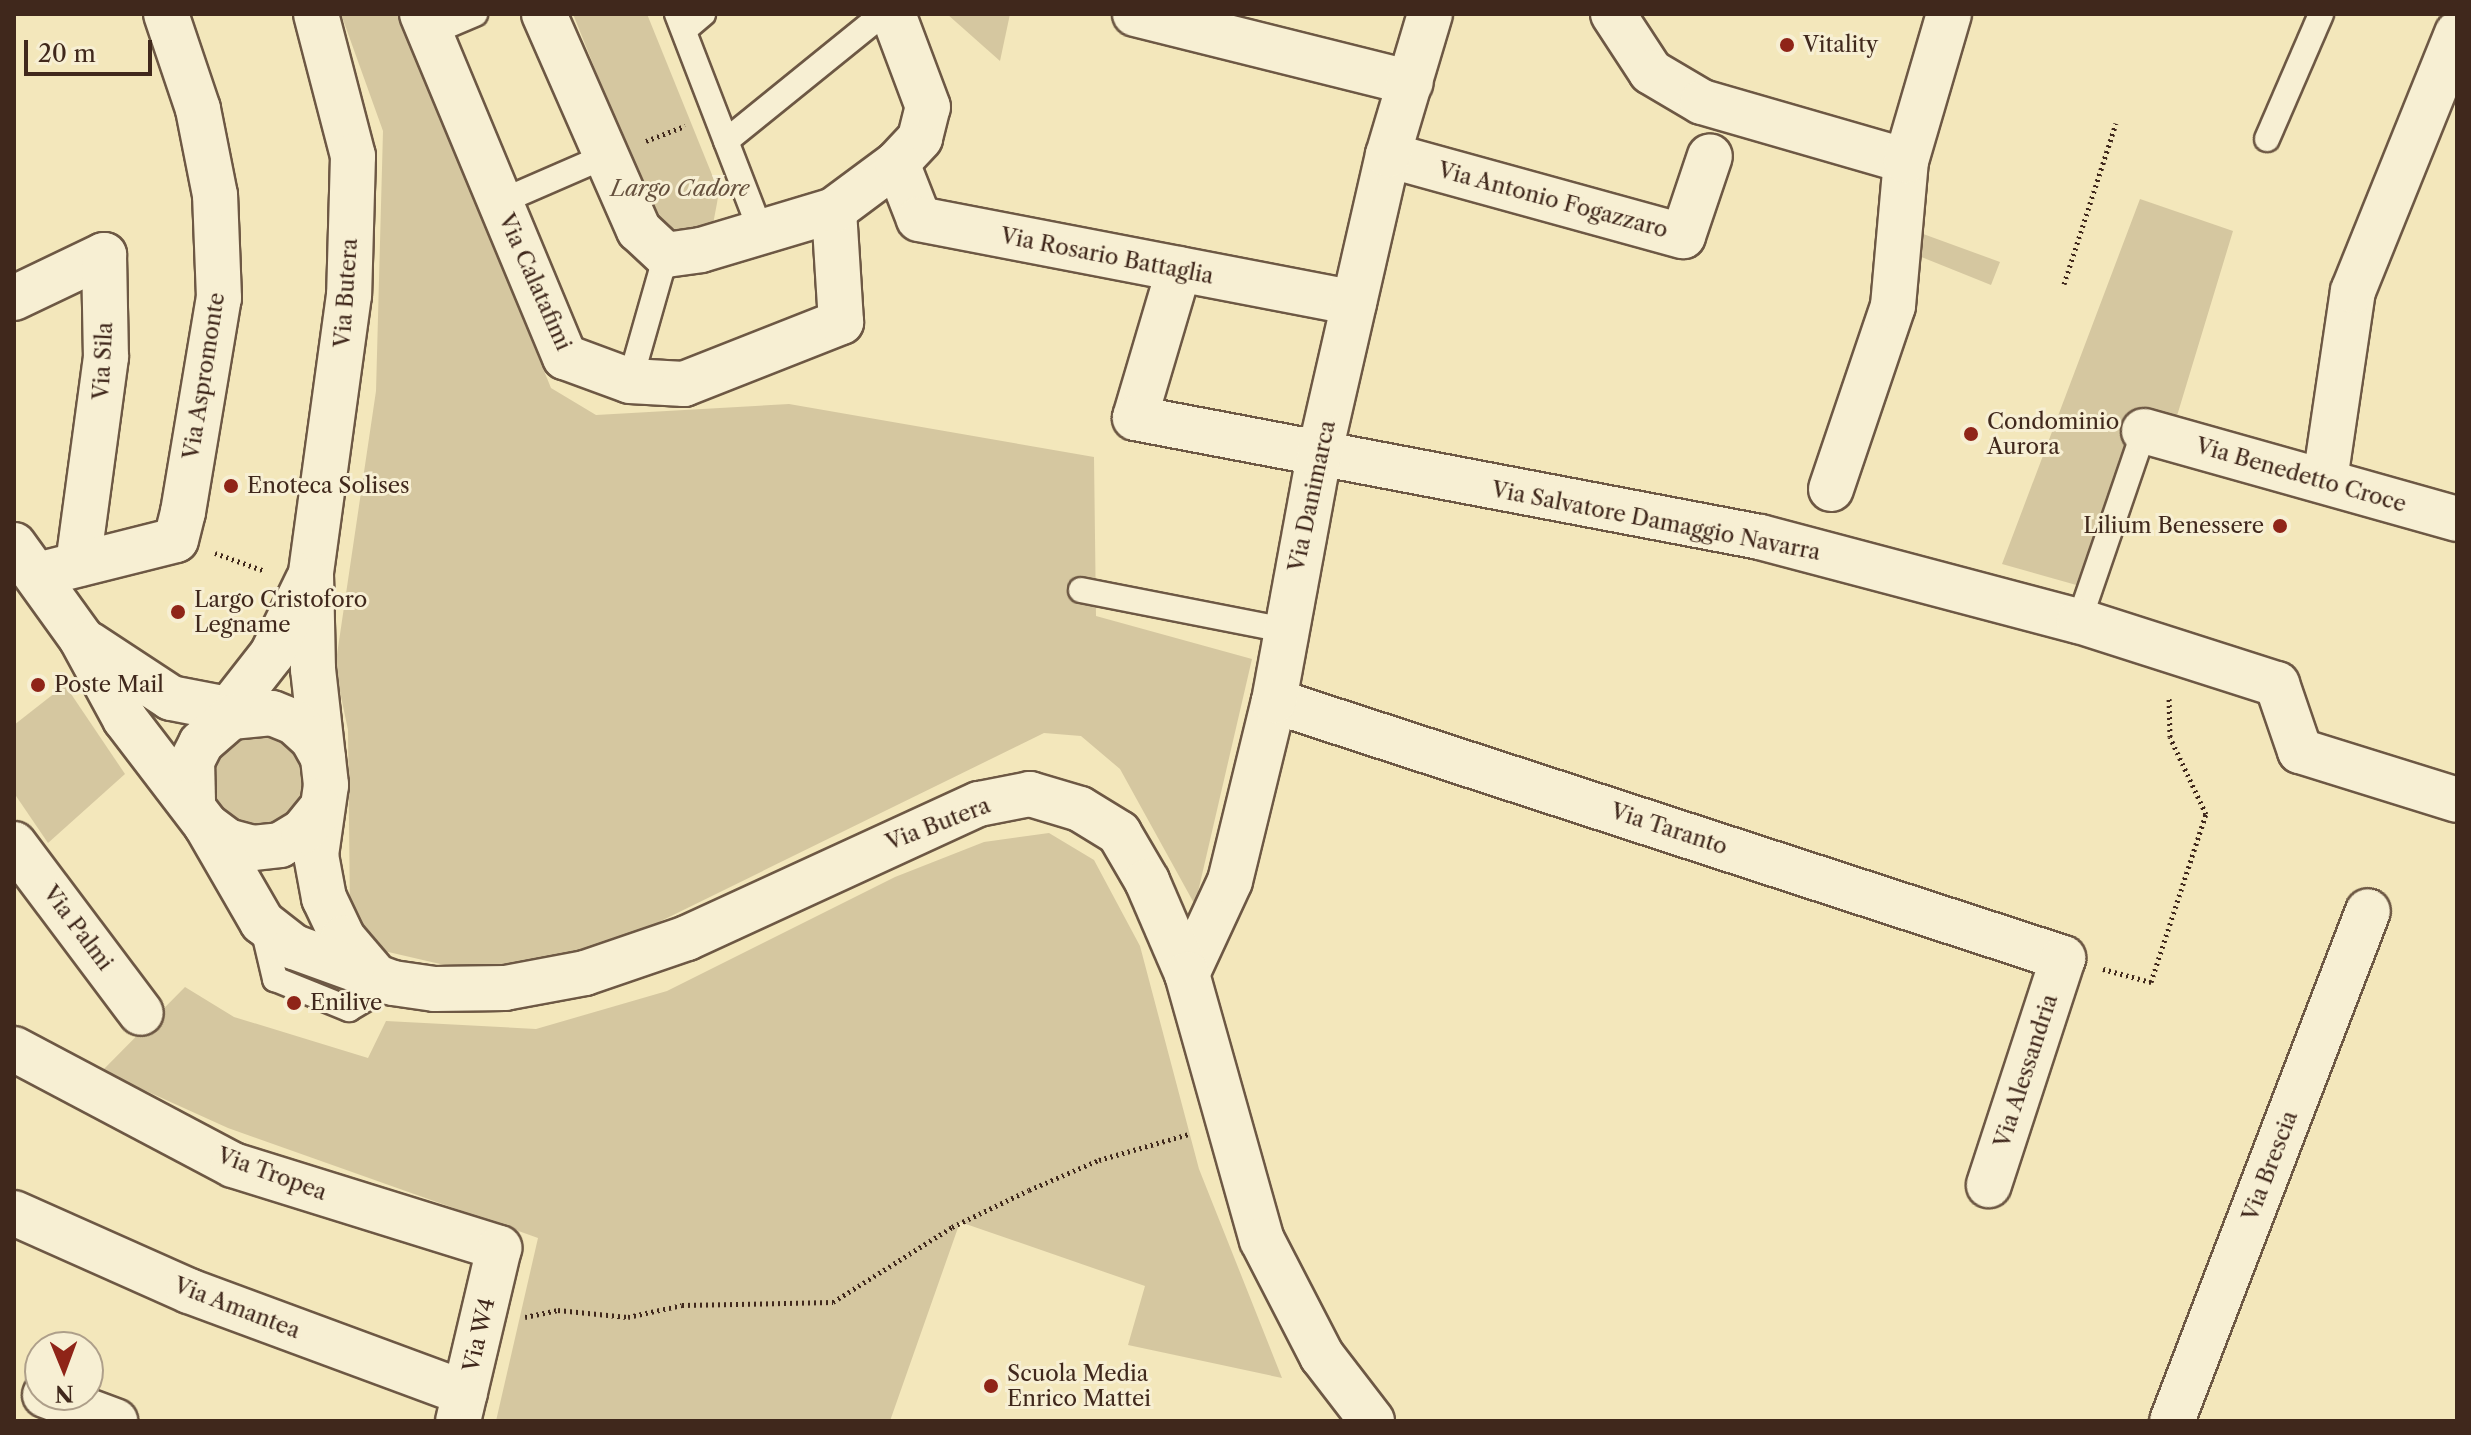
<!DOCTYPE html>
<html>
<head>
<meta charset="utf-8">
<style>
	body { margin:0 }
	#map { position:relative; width:2471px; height:1435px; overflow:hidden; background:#f3e7bb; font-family:"Libre Caslon Text",serif }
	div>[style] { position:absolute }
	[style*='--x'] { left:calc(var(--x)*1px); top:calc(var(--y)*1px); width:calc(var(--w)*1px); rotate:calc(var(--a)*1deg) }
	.green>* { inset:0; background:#d5c7a0 }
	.path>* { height:5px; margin-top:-2.5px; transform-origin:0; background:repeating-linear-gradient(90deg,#40281c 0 2px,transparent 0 6px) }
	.roads { filter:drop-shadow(2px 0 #6d5844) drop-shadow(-2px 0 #6d5844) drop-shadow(0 2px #6d5844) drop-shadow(0 -2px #6d5844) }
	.service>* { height:24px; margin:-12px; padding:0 12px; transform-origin:12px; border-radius:12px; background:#f7efd3 }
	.minor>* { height:44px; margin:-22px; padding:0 22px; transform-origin:22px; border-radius:22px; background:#f7efd3 }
	.tertiary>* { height:44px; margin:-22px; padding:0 22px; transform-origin:22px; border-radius:22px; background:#f7efd3 }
	.dots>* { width:22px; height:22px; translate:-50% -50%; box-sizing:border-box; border:4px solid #f7efd3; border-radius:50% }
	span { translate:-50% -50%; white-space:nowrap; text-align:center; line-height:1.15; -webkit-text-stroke:6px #f7efd3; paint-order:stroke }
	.poi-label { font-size:22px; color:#40281c }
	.left { translate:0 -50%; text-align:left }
	.right { translate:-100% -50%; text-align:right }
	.park-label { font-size:22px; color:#65503d; font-style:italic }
	.street-label { font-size:22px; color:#40281c }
	.frame { position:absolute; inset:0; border:16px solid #40281c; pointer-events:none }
	.north { position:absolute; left:24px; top:1331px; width:80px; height:80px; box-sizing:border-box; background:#f7efd3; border:2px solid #ae9f8a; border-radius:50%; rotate:179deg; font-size:22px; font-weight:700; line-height:32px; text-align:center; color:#40281c }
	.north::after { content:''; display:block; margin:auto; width:28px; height:36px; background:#8f2418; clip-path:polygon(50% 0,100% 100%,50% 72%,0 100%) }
	.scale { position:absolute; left:24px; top:40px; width:128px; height:36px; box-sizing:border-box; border:4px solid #40281c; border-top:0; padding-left:10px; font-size:24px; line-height:28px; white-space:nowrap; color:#40281c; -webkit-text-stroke:6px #f7efd3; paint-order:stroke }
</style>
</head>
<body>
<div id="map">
	<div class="green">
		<div style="clip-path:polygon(341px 14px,398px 14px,551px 388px,596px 415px,789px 404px,1094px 457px,1096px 616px,1252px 659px,1195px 905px,1120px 769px,1081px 736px,1044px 733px,616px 943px,479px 973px,384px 951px,350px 914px,348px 730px,335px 668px,376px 391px,383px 131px)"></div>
		<div style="clip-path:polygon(573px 14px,647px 14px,719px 192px,712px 230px,680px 239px,655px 219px)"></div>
		<div style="clip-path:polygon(947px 14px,1010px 14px,1000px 61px)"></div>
		<div style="clip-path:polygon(2140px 199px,2233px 231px,2173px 429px,2142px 427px,2087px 588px,2002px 564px)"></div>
		<div style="clip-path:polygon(1915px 231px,2000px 262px,1991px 285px,1904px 250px)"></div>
		<div style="clip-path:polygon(65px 685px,125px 774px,48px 843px,14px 793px,14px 725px)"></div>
		<div style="clip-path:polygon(283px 731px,313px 784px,276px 832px,216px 816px,209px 756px,222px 738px)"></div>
		<div style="clip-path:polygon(1049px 833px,1094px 860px,1140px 946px,1199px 1169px,1282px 1378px,1128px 1345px,1145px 1286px,960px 1222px,890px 1421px,496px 1421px,538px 1238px,228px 1128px,102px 1071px,185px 987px,234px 1017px,368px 1058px,386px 1021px,536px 1029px,667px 991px,895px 877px,984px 842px)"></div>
	</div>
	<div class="path">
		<div style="--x:646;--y:141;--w:42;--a:-21"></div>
		<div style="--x:2064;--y:284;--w:169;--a:-72.1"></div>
		<div style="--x:215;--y:553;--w:53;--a:19.8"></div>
		<div style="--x:2103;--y:969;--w:50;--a:15.2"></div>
		<div style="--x:2151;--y:982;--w:177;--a:-71.9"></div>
		<div style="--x:2206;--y:814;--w:85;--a:-115.1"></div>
		<div style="--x:2170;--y:737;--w:41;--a:-91.4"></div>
		<div style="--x:525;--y:1317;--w:34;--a:-12"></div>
		<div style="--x:558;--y:1310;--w:70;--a:5.7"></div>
		<div style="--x:628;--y:1317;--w:55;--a:-12.5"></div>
		<div style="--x:682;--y:1305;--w:151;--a:-1.1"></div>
		<div style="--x:833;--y:1302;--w:141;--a:-32.2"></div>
		<div style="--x:952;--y:1227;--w:85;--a:-25.7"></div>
		<div style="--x:1029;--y:1190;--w:76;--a:-23.2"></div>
		<div style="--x:1099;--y:1160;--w:94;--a:-16.1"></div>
	</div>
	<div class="roads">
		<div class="service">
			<div style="--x:677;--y:14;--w:234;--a:68.9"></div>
			<div style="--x:684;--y:30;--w:25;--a:-40"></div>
			<div style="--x:430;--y:33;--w:49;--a:-22.9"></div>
			<div style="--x:2267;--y:139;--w:136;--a:-66.6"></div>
			<div style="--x:726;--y:141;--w:202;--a:-39"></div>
			<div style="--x:500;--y:202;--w:116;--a:-23.5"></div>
			<div style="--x:630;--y:381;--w:131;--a:-74.1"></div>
			<div style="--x:1081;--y:590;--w:208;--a:11.1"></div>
			<div style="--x:2079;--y:621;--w:201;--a:-71.1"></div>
			<div style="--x:262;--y:924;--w:57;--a:76.7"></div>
			<div style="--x:275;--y:979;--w:80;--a:22.1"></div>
			<div style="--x:349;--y:1009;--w:51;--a:-30.6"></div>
		</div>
		<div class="minor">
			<div style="--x:422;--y:14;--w:372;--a:67.4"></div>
			<div style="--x:565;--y:357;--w:69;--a:20.3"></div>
			<div style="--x:630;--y:381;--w:54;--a:3.2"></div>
			<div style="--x:684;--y:384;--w:169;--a:-21.5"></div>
			<div style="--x:841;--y:322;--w:112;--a:-93.6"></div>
			<div style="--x:544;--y:14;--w:236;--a:66.3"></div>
			<div style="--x:639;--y:230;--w:37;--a:43"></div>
			<div style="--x:666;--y:255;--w:35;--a:-8"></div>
			<div style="--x:701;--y:250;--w:139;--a:-16.7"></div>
			<div style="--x:834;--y:210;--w:79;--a:-36.7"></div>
			<div style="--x:897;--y:163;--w:34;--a:-47"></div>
			<div style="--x:920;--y:138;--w:32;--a:-76"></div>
			<div style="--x:928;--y:107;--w:99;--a:-110.6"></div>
			<div style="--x:1135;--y:14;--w:284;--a:14"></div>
			<div style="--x:1613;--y:14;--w:69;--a:56.8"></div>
			<div style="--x:1651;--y:72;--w:59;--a:30.5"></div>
			<div style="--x:1702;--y:102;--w:212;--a:16.1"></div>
			<div style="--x:1388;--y:155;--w:306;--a:15.4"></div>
			<div style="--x:1683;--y:236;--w:84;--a:-71.4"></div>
			<div style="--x:897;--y:163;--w:60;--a:68.6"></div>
			<div style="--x:919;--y:219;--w:443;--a:10.9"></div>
			<div style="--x:1179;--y:269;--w:155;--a:106.5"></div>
			<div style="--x:1135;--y:418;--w:636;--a:10.78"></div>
			<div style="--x:1760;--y:537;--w:330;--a:14.8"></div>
			<div style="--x:2079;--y:621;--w:208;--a:17.7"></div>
			<div style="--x:2277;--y:684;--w:71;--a:71.1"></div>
			<div style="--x:2300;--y:751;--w:164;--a:17.3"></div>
			<div style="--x:14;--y:298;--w:100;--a:-25.5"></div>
			<div style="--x:104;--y:255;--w:102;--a:88.9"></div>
			<div style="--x:106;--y:357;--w:209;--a:97.7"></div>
			<div style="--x:2144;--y:431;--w:325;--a:15.7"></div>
			<div style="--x:2325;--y:480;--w:191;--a:-81.6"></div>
			<div style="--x:2353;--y:291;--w:278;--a:-68"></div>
			<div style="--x:1831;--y:489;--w:193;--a:-71.3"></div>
			<div style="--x:1893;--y:306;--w:146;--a:-84.9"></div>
			<div style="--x:1906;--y:161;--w:153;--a:-73.7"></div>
			<div style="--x:37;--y:575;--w:143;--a:-14.1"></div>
			<div style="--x:176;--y:540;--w:29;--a:-76"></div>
			<div style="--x:183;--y:512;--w:217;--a:-80.5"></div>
			<div style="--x:219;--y:298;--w:103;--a:-92.2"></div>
			<div style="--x:215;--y:195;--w:88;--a:-101.2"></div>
			<div style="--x:198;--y:109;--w:100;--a:-108.6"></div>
			<div style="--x:1274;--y:701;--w:830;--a:18.04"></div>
			<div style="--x:2063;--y:958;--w:239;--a:108.1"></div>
			<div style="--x:14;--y:844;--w:211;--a:53.1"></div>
			<div style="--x:1187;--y:974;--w:102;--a:-65.2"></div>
			<div style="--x:1230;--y:881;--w:185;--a:-76.3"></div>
			<div style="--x:1274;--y:701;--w:249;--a:-79.6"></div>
			<div style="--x:1319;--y:456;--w:309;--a:-77.1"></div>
			<div style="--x:1388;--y:155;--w:147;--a:-73.4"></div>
			<div style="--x:14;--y:1049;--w:248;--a:27.9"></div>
			<div style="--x:233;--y:1165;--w:279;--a:17.3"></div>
			<div style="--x:499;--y:1248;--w:178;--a:103.3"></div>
			<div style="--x:14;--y:1213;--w:192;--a:24"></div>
			<div style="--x:189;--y:1291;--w:294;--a:20.3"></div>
			<div style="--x:45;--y:1395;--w:75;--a:20.4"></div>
			<div style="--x:2172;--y:1421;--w:546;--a:-68.98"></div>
		</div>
		<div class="tertiary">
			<div style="--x:316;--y:14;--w:147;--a:75.4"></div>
			<div style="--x:353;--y:156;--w:139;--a:91.6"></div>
			<div style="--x:349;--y:295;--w:282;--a:97.8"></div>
			<div style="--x:311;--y:574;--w:95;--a:88.8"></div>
			<div style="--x:313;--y:669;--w:117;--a:83.6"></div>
			<div style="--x:326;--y:785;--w:71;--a:98.1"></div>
			<div style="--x:316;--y:855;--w:44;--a:79.5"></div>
			<div style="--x:324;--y:898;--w:44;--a:64.6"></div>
			<div style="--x:343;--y:938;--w:45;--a:49.5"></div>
			<div style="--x:14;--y:545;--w:115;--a:54.2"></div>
			<div style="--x:81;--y:638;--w:92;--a:61.5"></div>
			<div style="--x:125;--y:719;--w:133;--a:52.6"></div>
			<div style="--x:206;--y:825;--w:26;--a:37"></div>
			<div style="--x:227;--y:841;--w:27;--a:15"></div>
			<div style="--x:253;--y:848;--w:27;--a:-6"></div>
			<div style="--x:280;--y:845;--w:27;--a:-31"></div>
			<div style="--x:303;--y:831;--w:27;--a:-51"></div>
			<div style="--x:89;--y:644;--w:98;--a:33.4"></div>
			<div style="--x:171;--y:698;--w:78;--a:11"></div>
			<div style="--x:215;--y:727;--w:93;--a:-52"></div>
			<div style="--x:272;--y:654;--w:82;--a:-64.1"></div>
			<div style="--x:193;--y:801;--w:40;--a:-91.4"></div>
			<div style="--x:192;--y:761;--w:20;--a:-63"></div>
			<div style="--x:201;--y:743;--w:40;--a:-41"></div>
			<div style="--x:231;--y:717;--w:41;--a:-5.6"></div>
			<div style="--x:272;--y:713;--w:24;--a:22"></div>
			<div style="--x:294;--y:722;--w:24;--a:42"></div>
			<div style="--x:312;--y:738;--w:23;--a:61"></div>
			<div style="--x:206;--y:825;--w:112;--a:60"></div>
			<div style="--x:262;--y:922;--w:41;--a:38"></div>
			<div style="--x:294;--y:947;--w:105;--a:20"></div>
			<div style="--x:393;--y:983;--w:42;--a:8.1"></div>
			<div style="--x:435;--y:989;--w:70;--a:-0.8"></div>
			<div style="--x:505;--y:988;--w:81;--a:-10.6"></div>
			<div style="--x:585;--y:973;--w:108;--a:-18.9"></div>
			<div style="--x:687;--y:938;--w:321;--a:-24.7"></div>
			<div style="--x:979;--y:804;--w:52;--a:-11.1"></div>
			<div style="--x:1030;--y:794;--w:52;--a:16.7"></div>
			<div style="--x:1080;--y:809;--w:46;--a:31.6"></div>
			<div style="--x:1119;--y:833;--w:56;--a:59.7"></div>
			<div style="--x:1147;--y:881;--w:101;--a:66.7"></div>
			<div style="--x:1187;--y:974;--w:276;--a:74.3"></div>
			<div style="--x:1262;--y:1240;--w:131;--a:62.7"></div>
			<div style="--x:1322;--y:1356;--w:82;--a:52.4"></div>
		</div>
	</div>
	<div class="dots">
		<div style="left:1787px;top:45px;background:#8f2418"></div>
		<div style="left:1971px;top:434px;background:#8f2418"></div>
		<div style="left:231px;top:486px;background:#8f2418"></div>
		<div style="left:2280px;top:526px;background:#8f2418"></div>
		<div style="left:178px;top:612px;background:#8f2418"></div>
		<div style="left:38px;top:685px;background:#8f2418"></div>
		<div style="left:294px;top:1003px;background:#8f2418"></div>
		<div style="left:991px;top:1386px;background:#8f2418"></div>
	</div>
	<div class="poi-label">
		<span class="left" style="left:1803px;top:45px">Vitality</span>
		<span class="left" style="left:1987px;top:434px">Condominio<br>Aurora</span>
		<span class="left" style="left:247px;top:486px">Enoteca Solises</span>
		<span class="right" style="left:2264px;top:526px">Lilium Benessere</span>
		<span class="left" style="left:194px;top:612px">Largo Cristoforo<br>Legname</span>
		<span class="left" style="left:54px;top:685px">Poste Mail</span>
		<span class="left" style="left:310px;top:1003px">Enilive</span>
		<span class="left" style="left:1007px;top:1386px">Scuola Media<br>Enrico Mattei</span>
	</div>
	<div class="park-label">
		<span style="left:680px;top:189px">Largo Cadore</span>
	</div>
	<div class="street-label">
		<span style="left:1553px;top:200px;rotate:15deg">Via Antonio Fogazzaro</span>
		<span style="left:1107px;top:256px;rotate:11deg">Via Rosario Battaglia</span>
		<span style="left:535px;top:282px;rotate:66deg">Via Calatafimi</span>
		<span style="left:346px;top:293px;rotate:-86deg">Via Butera</span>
		<span style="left:103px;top:361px;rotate:-87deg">Via Sila</span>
		<span style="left:204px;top:376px;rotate:-81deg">Via Aspromonte</span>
		<span style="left:2301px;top:475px;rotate:16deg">Via Benedetto Croce</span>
		<span style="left:1312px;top:496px;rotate:-78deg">Via Danimarca</span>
		<span style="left:1656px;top:521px;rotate:11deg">Via Salvatore Damaggio Navarra</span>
		<span style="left:938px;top:824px;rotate:-21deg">Via Butera</span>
		<span style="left:1669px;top:829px;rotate:18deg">Via Taranto</span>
		<span style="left:78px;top:928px;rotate:53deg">Via Palmi</span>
		<span style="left:2026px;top:1071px;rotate:-72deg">Via Alessandria</span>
		<span style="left:2270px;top:1166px;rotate:-69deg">Via Brescia</span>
		<span style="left:272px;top:1174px;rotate:20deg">Via Tropea</span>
		<span style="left:237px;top:1308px;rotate:21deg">Via Amantea</span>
		<span style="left:479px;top:1335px;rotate:-77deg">Via W4</span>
	</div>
	<div class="frame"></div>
	<div class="north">N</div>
	<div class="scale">20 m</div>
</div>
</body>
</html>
